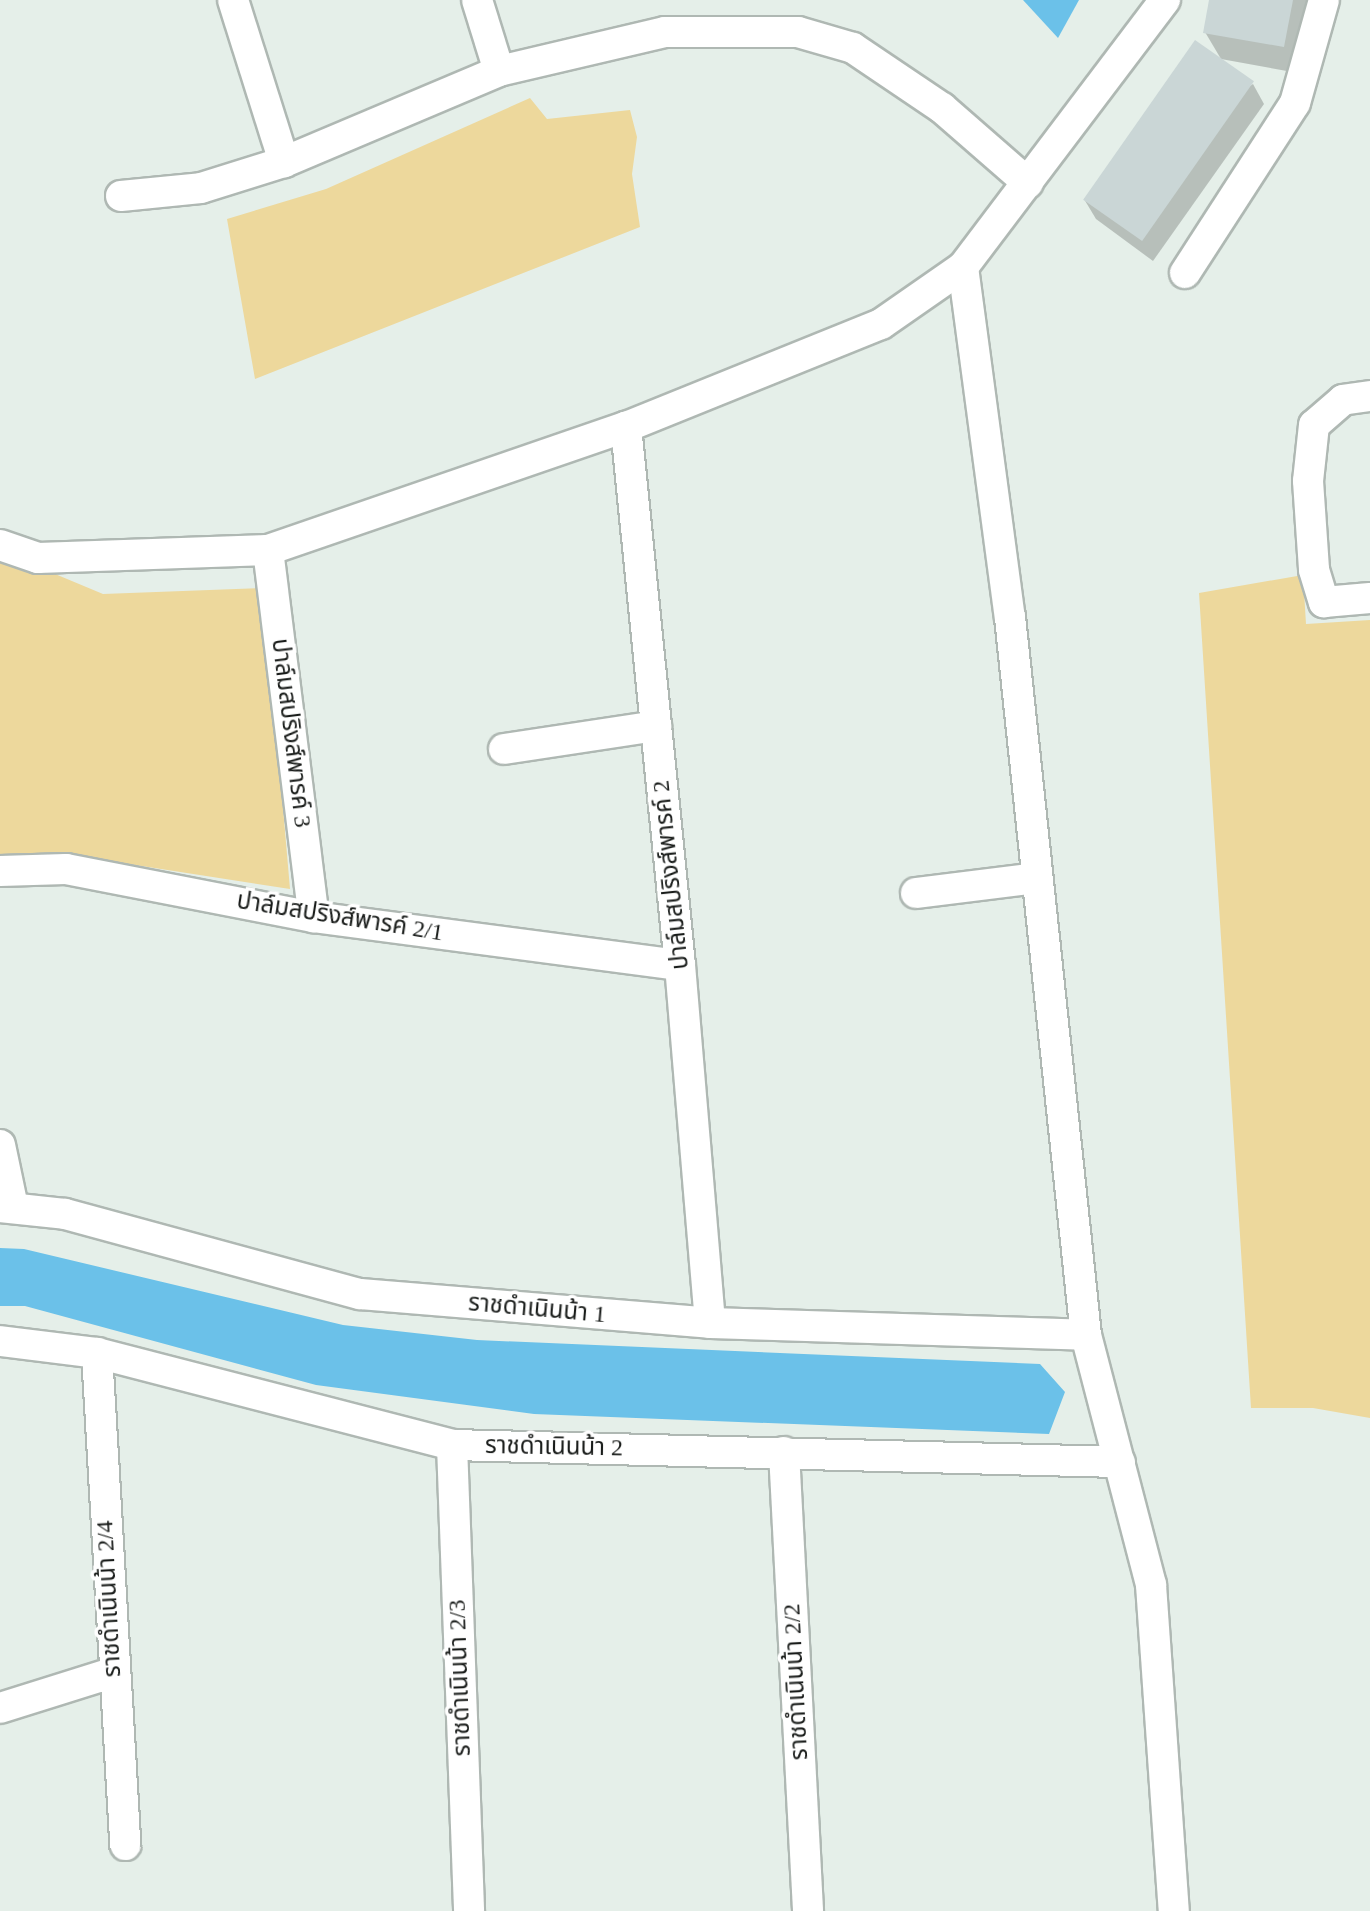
<!DOCTYPE html>
<html>
<head>
<meta charset="utf-8">
<style>
	body { margin:0 }
	#map { position:relative; width:1370px; height:1911px; overflow:hidden; background:#e5efe9; font-family:"Times New Roman","Noto Sans Thai",serif }
	div>[style] { position:absolute }
	[style*='--x'] { left:calc(var(--x)*1px); top:calc(var(--y)*1px); width:calc(var(--w)*1px); rotate:calc(var(--a)*1deg) }
	.green>* { inset:0; background:#edd89c }
	.water>* { inset:0; background:#6bc1e9 }
	.shadow>* { inset:0; background:#0003 }
	.building>* { inset:0; background:#cad6d6; transform-origin:0 0 }
	.roads { filter:drop-shadow(2px 0 #afb8b3) drop-shadow(-2px 0 #afb8b3) drop-shadow(0 2px #afb8b3) drop-shadow(0 -2px #afb8b3) }
	.street>* { height:30px; margin:-15px; padding:0 15px; transform-origin:15px; border-radius:15px; background:#fff }
	span { translate:-50% -50%; white-space:nowrap; text-align:center; line-height:1.15; -webkit-text-stroke:7px #fff; paint-order:stroke }
	.street-label { font-size:24px; color:#191c1a }
</style>
</head>
<body>
<div id="map">
	<div class="green">
		<div style="clip-path:polygon(530px 98px,547px 119px,630px 110px,637px 137px,632px 174px,640px 227px,255px 379px,227px 219px,326px 189px)"></div>
		<div style="clip-path:polygon(0 551px,103px 594px,264px 588px,290px 889px,58px 853px,0 860px)"></div>
		<div style="clip-path:polygon(1303px 575px,1306px 624px,1370px 620px,1370px 1418px,1313px 1408px,1251px 1408px,1199px 593px)"></div>
	</div>
	<div class="water">
		<div style="clip-path:polygon(1023px 0,1079px 0,1058px 38px)"></div>
		<div style="clip-path:polygon(0 1248px,24px 1249px,343px 1325px,477px 1340px,1040px 1364px,1065px 1392px,1049px 1434px,534px 1414px,316px 1385px,25px 1306px,0 1306px)"></div>
	</div>
	<div class="shadow">
		<div style="clip-path:polygon(1211px 0,1312px 0,1298px 73px,1221px 59px,1205px 32px)"></div>
		<div style="clip-path:polygon(1253px 84px,1264px 104px,1153px 261px,1096px 219px,1084px 199px)"></div>
	</div>
	<div class="building">
		<div style="clip-path:polygon(1209px 0,1293px 0,1284px 47px,1203px 33px)"></div>
		<div style="left:1195px;top:40px;width:72px;height:195px;rotate:35deg"></div>
	</div>
	<div class="roads">
		<div class="street">
			<div style="--x:233;--y:0;--w:170;--a:72.5"></div>
			<div style="--x:477;--y:0;--w:74;--a:72.8"></div>
			<div style="--x:121;--y:196;--w:80;--a:-5.7"></div>
			<div style="--x:201;--y:188;--w:87;--a:-17.4"></div>
			<div style="--x:284;--y:162;--w:233;--a:-22.9"></div>
			<div style="--x:499;--y:71;--w:171;--a:-13.2"></div>
			<div style="--x:665;--y:32;--w:133;--a:0"></div>
			<div style="--x:798;--y:32;--w:57;--a:16.2"></div>
			<div style="--x:853;--y:48;--w:107;--a:34"></div>
			<div style="--x:942;--y:108;--w:114;--a:41.1"></div>
			<div style="--x:963;--y:267;--w:353;--a:82.4"></div>
			<div style="--x:1010;--y:617;--w:722;--a:83.96"></div>
			<div style="--x:1086;--y:1335;--w:258;--a:75.4"></div>
			<div style="--x:1151;--y:1585;--w:327;--a:86"></div>
			<div style="--x:1185;--y:273;--w:202;--a:-57.1"></div>
			<div style="--x:1295;--y:103;--w:107;--a:-74.3"></div>
			<div style="--x:1370;--y:396;--w:27;--a:172"></div>
			<div style="--x:1343;--y:400;--w:38;--a:139"></div>
			<div style="--x:1314;--y:425;--w:56;--a:96.1"></div>
			<div style="--x:1308;--y:481;--w:89;--a:86.1"></div>
			<div style="--x:1314;--y:570;--w:34;--a:73"></div>
			<div style="--x:1324;--y:602;--w:46;--a:-5"></div>
			<div style="--x:626;--y:427;--w:541;--a:84.27"></div>
			<div style="--x:680;--y:965;--w:359;--a:85.2"></div>
			<div style="--x:0;--y:545;--w:40;--a:18.9"></div>
			<div style="--x:38;--y:558;--w:230;--a:-2"></div>
			<div style="--x:268;--y:550;--w:379;--a:-19"></div>
			<div style="--x:626;--y:427;--w:275;--a:-22"></div>
			<div style="--x:881;--y:324;--w:100;--a:-34.8"></div>
			<div style="--x:963;--y:267;--w:335;--a:-52.9"></div>
			<div style="--x:268;--y:550;--w:370;--a:82.9"></div>
			<div style="--x:504;--y:749;--w:154;--a:-8.6"></div>
			<div style="--x:0;--y:871;--w:66;--a:-1.7"></div>
			<div style="--x:66;--y:869;--w:253;--a:11"></div>
			<div style="--x:314;--y:917;--w:369;--a:7.5"></div>
			<div style="--x:916;--y:893;--w:122;--a:-7.1"></div>
			<div style="--x:0;--y:1145;--w:63;--a:78.2"></div>
			<div style="--x:0;--y:1207;--w:65;--a:6.1"></div>
			<div style="--x:65;--y:1214;--w:306;--a:15.2"></div>
			<div style="--x:360;--y:1294;--w:351;--a:4.7"></div>
			<div style="--x:710;--y:1323;--w:376;--a:1.8"></div>
			<div style="--x:0;--y:1341;--w:98;--a:7.1"></div>
			<div style="--x:97;--y:1353;--w:367;--a:14.5"></div>
			<div style="--x:452;--y:1445;--w:668;--a:1.46"></div>
			<div style="--x:97;--y:1353;--w:493;--a:86.7"></div>
			<div style="--x:452;--y:1445;--w:466;--a:87.9"></div>
			<div style="--x:784;--y:1452;--w:460;--a:87"></div>
			<div style="--x:0;--y:1708;--w:117;--a:-17.4"></div>
		</div>
	</div>
	<div class="street-label">
		<span style="left:291px;top:733px;rotate:83deg">ปาล์มสปริงส์พารค์ 3</span>
		<span style="left:671px;top:875px;rotate:-96deg">ปาล์มสปริงส์พารค์ 2</span>
		<span style="left:340px;top:917px;rotate:9deg">ปาล์มสปริงส์พารค์ 2/1</span>
		<span style="left:537px;top:1309px;rotate:5deg">ราชดำเนินน้า 1</span>
		<span style="left:554px;top:1447px;rotate:1deg">ราชดำเนินน้า 2</span>
		<span style="left:109px;top:1599px;rotate:-93deg">ราชดำเนินน้า 2/4</span>
		<span style="left:460px;top:1678px;rotate:-92deg">ราชดำเนินน้า 2/3</span>
		<span style="left:796px;top:1682px;rotate:-93deg">ราชดำเนินน้า 2/2</span>
	</div>
</div>
</body>
</html>
